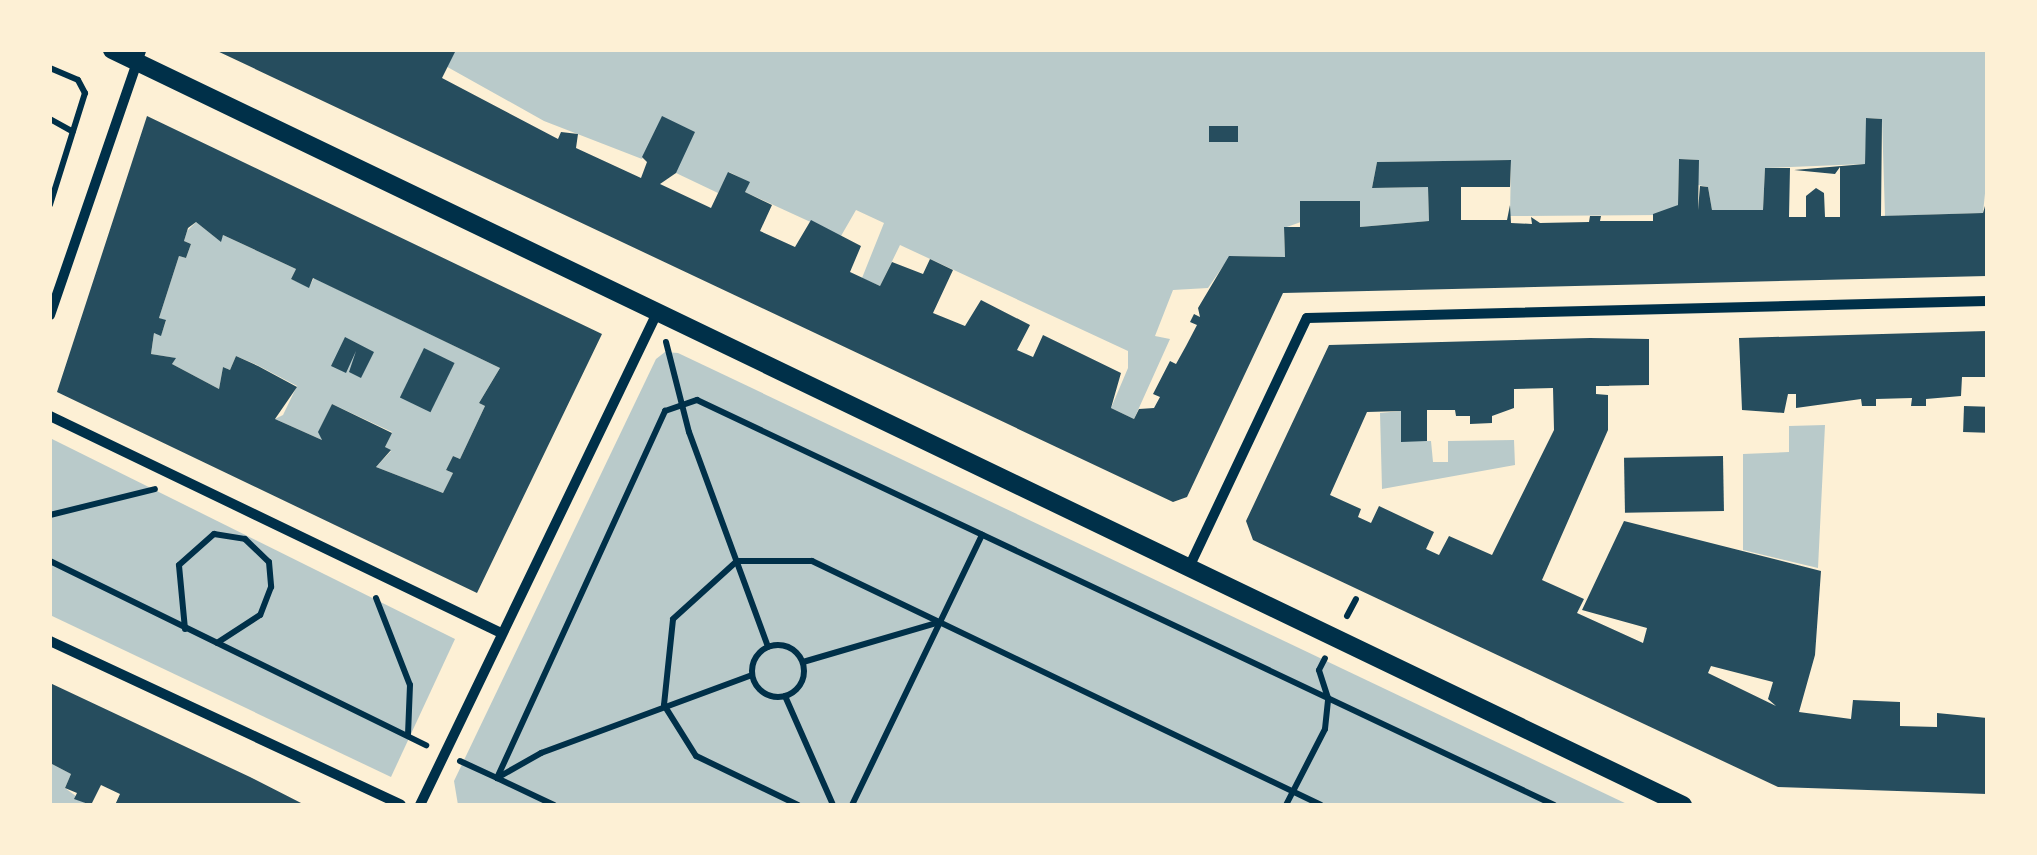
<!DOCTYPE html>
<html>
<head>
<meta charset="utf-8">
<style>
	body { margin:0 }
	#map { position:relative; width:2037px; height:855px; overflow:hidden; background:#fdf0d5; font-family:"Nunito Sans",sans-serif }
	div>[style] { position:absolute }
	[style*='--x'] { left:calc(var(--x)*1px); top:calc(var(--y)*1px); width:calc(var(--w)*1px); rotate:calc(var(--a)*1deg) }
	.green>* { inset:0; background:#b9caca }
	.building>* { inset:0; background:#264d5e; transform-origin:0 0 }
	.path>* { height:6px; margin:-3px; padding:0 3px; transform-origin:3px; border-radius:3px; background:#003049 }
	.path>.ring { margin:-3px; padding:0; box-sizing:content-box; background:none; border:6px solid #003049; border-radius:50% }
	.minor>* { height:10px; margin:-5px; padding:0 5px; transform-origin:5px; border-radius:5px; background:#003049 }
	.tertiary>* { height:18px; margin:-9px; padding:0 9px; transform-origin:9px; border-radius:9px; background:#003049 }
	span { translate:-50% -50%; white-space:nowrap; text-align:center; line-height:1.15; -webkit-text-stroke:8px #fdf0d5; paint-order:stroke }
	.frame { position:absolute; inset:0; border:52px solid #fdf0d5; pointer-events:none }
</style>
</head>
<body>
<div id="map">
	<div class="green">
		<div style="clip-path:polygon(417px 50px,1987px 50px,1987px 174px,1983px 213px,1885px 216px,1882px 119px,1867px 118px,1865px 164px,1765px 168px,1763px 210px,1712px 210px,1708px 187px,1698px 185px,1698px 160px,1679px 159px,1678px 205px,1661px 215px,1510px 216px,1511px 160px,1377px 162px,1372px 188px,1428px 187px,1429px 221px,1360px 227px,1360px 201px,1284px 228px,1285px 257px,1230px 256px,1208px 288px,1173px 290px,1155px 336px,1170px 339px,1134px 419px,1111px 408px,1128px 368px,1128px 351px,900px 245px,880px 286px,862px 278px,884px 223px,856px 210px,841px 236px,745px 192px,749px 182px,729px 172px,718px 193px,676px 173px,662px 117px,642px 159px,544px 121px)"></div>
		<div style="clip-path:polygon(196px 222px,220px 241px,223px 235px,296px 269px,291px 279px,309px 287px,314px 278px,500px 368px,479px 403px,485px 406px,460px 459px,453px 456px,446px 470px,453px 473px,443px 493px,376px 467px,391px 451px,385px 447px,392px 432px,332px 404px,319px 431px,322px 440px,275px 419px,283px 415px,297px 386px,257px 365px,236px 356px,230px 370px,223px 367px,219px 389px,172px 364px,175px 358px,151px 354px,154px 333px,161px 335px,166px 321px,159px 318px,179px 256px,186px 258px,191px 244px,184px 241px,187px 231px)"></div>
		<div style="clip-path:polygon(665px 352px,678px 353px,1629px 805px,458px 805px,454px 781px,656px 359px)"></div>
		<div style="clip-path:polygon(1401px 411px,1401px 441px,1431px 441px,1433px 462px,1448px 462px,1448px 441px,1514px 440px,1515px 465px,1382px 489px,1380px 413px)"></div>
		<div style="clip-path:polygon(1825px 425px,1818px 568px,1743px 550px,1743px 454px,1789px 452px,1789px 426px)"></div>
		<div style="clip-path:polygon(50px 438px,455px 639px,391px 777px,50px 615px)"></div>
		<div style="clip-path:polygon(50px 763px,71px 774px,65px 788px,88px 805px,50px 805px)"></div>
	</div>
	<div class="building">
		<div style="clip-path:polygon(215px 50px,456px 50px,442px 78px,558px 139px,561px 132px,578px 134px,576px 148px,641px 178px,647px 162px,642px 157px,662px 116px,695px 132px,676px 173px,660px 184px,711px 208px,728px 172px,750px 182px,745px 192px,772px 205px,760px 231px,795px 247px,811px 220px,861px 246px,850px 272px,880px 286px,892px 262px,923px 274px,930px 259px,953px 270px,933px 313px,965px 326px,981px 300px,1030px 325px,1017px 350px,1033px 357px,1043px 335px,1121px 373px,1111px 408px,1134px 419px,1139px 409px,1154px 408px,1160px 397px,1153px 394px,1170px 361px,1176px 364px,1186px 346px,1197px 325px,1190px 322px,1194px 314px,1200px 317px,1198px 308px,1229px 256px,1285px 257px,1284px 227px,1300px 227px,1300px 201px,1360px 201px,1360px 227px,1429px 221px,1428px 187px,1372px 188px,1377px 162px,1511px 160px,1510px 187px,1461px 187px,1461px 220px,1507px 220px,1510px 205px,1511px 223px,1532px 224px,1531px 217px,1540px 223px,1589px 222px,1590px 216px,1601px 216px,1600px 221px,1653px 221px,1653px 214px,1678px 205px,1679px 159px,1699px 160px,1698px 210px,1700px 186px,1708px 187px,1712px 210px,1763px 210px,1765px 168px,1790px 168px,1789px 217px,1806px 217px,1806px 196px,1816px 188px,1824px 193px,1825px 217px,1840px 217px,1840px 167px,1835px 174px,1794px 170px,1865px 164px,1866px 118px,1882px 119px,1881px 216px,1983px 213px,1987px 199px,1987px 276px,1283px 293px,1187px 497px,1173px 502px)"></div>
		<div style="clip-path:polygon(evenodd,147px 116px,602px 334px,477px 593px,57px 392px,147px 116px,196px 222px,221px 242px,223px 235px,296px 269px,291px 279px,309px 288px,313px 278px,500px 368px,479px 403px,485px 406px,460px 459px,453px 456px,446px 470px,453px 473px,443px 493px,376px 467px,391px 450px,385px 447px,392px 433px,332px 404px,318px 432px,322px 440px,275px 419px,297px 387px,258px 366px,236px 356px,230px 370px,223px 367px,219px 389px,172px 364px,176px 358px,151px 354px,154px 333px,161px 336px,166px 320px,159px 318px,179px 256px,186px 258px,191px 244px,184px 241px,188px 228px,196px 222px)"></div>
		<div style="left:1209px;top:126px;width:29px;height:16px"></div>
		<div style="clip-path:polygon(1987px 331px,1987px 377px,1962px 377px,1961px 396px,1926px 399px,1926px 406px,1911px 406px,1912px 398px,1876px 399px,1876px 406px,1862px 406px,1861px 399px,1796px 408px,1796px 394px,1788px 394px,1784px 413px,1742px 410px,1739px 338px)"></div>
		<div style="clip-path:polygon(345px 337px,374px 352px,361px 378px,349px 372px,356px 351px,346px 373px,331px 366px)"></div>
		<div style="clip-path:polygon(evenodd,1590px 338px,1649px 339px,1649px 385px,1596px 386px,1596px 394px,1608px 395px,1608px 430px,1542px 580px,1584px 599px,1577px 613px,1643px 643px,1647px 628px,1582px 610px,1624px 521px,1821px 571px,1815px 655px,1799px 712px,1851px 719px,1853px 700px,1900px 702px,1900px 726px,1937px 727px,1937px 713px,1987px 718px,1987px 794px,1778px 787px,1253px 540px,1246px 521px,1329px 345px,1590px 338px,1553px 388px,1554px 430px,1492px 555px,1449px 536px,1439px 555px,1426px 549px,1434px 532px,1379px 506px,1371px 523px,1358px 517px,1361px 509px,1330px 495px,1367px 412px,1401px 411px,1401px 442px,1427px 441px,1427px 410px,1455px 410px,1456px 416px,1470px 416px,1470px 424px,1492px 423px,1492px 416px,1514px 408px,1514px 389px,1553px 388px,1590px 338px,1711px 666px,1773px 682px,1768px 699px,1776px 706px,1708px 673px,1711px 666px)"></div>
		<div style="left:424px;top:348px;width:34px;height:55px;rotate:26deg"></div>
		<div style="left:1964px;top:406px;width:23px;height:26px;rotate:2deg"></div>
		<div style="left:1723px;top:456px;width:55px;height:99px;rotate:89deg"></div>
		<div style="clip-path:polygon(50px 683px,250px 777px,305px 805px,115px 805px,120px 794px,101px 785px,91px 805px,74px 799px,77px 793px,65px 788px,71px 774px,50px 763px)"></div>
	</div>
	<div class="path">
		<div style="--x:50;--y:68;--w:30;--a:23"></div>
		<div style="--x:78;--y:80;--w:15;--a:62"></div>
		<div style="--x:85;--y:93;--w:117;--a:107.4"></div>
		<div style="--x:50;--y:119;--w:26;--a:29"></div>
		<div style="--x:666;--y:342;--w:93;--a:75.7"></div>
		<div style="--x:689;--y:432;--w:229;--a:69.8"></div>
		<div style="--x:50;--y:515;--w:108;--a:-13.9"></div>
		<div style="--x:50;--y:561;--w:419;--a:26.1"></div>
		<div style="--x:376;--y:598;--w:93;--a:68.7"></div>
		<div style="--x:410;--y:685;--w:50;--a:92.3"></div>
		<div style="--x:1347;--y:616;--w:19;--a:-62"></div>
		<div style="--x:185;--y:629;--w:64;--a:-95.4"></div>
		<div style="--x:179;--y:565;--w:47;--a:-41.5"></div>
		<div style="--x:214;--y:534;--w:31;--a:9"></div>
		<div style="--x:245;--y:539;--w:33;--a:44"></div>
		<div style="--x:269;--y:562;--w:25;--a:85"></div>
		<div style="--x:271;--y:587;--w:30;--a:111"></div>
		<div style="--x:260;--y:615;--w:51;--a:146.9"></div>
		<div class="ring" style="left:752px;top:645px;width:46px;height:46px"></div>
		<div style="--x:803;--y:662;--w:143;--a:-16.3"></div>
		<div style="--x:785;--y:696;--w:119;--a:66.2"></div>
		<div style="--x:460;--y:761;--w:41;--a:24.7"></div>
		<div style="--x:497;--y:778;--w:51;--a:-29.6"></div>
		<div style="--x:541;--y:753;--w:225;--a:-20.3"></div>
		<div style="--x:554;--y:805;--w:63;--a:-154.7"></div>
		<div style="--x:497;--y:778;--w:404;--a:-65.4"></div>
		<div style="--x:665;--y:411;--w:34;--a:-19"></div>
		<div style="--x:697;--y:400;--w:948;--a:25.29"></div>
		<div style="--x:798;--y:805;--w:113;--a:-154.3"></div>
		<div style="--x:696;--y:756;--w:60;--a:-122.1"></div>
		<div style="--x:664;--y:705;--w:86;--a:-84"></div>
		<div style="--x:673;--y:619;--w:86;--a:-42.2"></div>
		<div style="--x:737;--y:561;--w:75;--a:0"></div>
		<div style="--x:812;--y:561;--w:564;--a:25.61"></div>
		<div style="--x:852;--y:805;--w:300;--a:-64.3"></div>
		<div style="--x:1286;--y:805;--w:85;--a:-62.8"></div>
		<div style="--x:1325;--y:729;--w:31;--a:-84"></div>
		<div style="--x:1328;--y:698;--w:29;--a:-108"></div>
		<div style="--x:1319;--y:670;--w:13;--a:-63"></div>
	</div>
	<div class="minor">
		<div style="--x:50;--y:315;--w:280;--a:-71"></div>
		<div style="--x:50;--y:416;--w:500;--a:25.69"></div>
		<div style="--x:1191;--y:563;--w:271;--a:-64.7"></div>
		<div style="--x:1307;--y:318;--w:680;--a:-1.43"></div>
		<div style="--x:50;--y:641;--w:387;--a:25"></div>
		<div style="--x:420;--y:805;--w:548;--a:-64.28"></div>
	</div>
	<div class="tertiary">
		<div style="--x:112;--y:50;--w:1743;--a:25.67"></div>
	</div>
	<div class="frame"></div>
</div>
</body>
</html>
